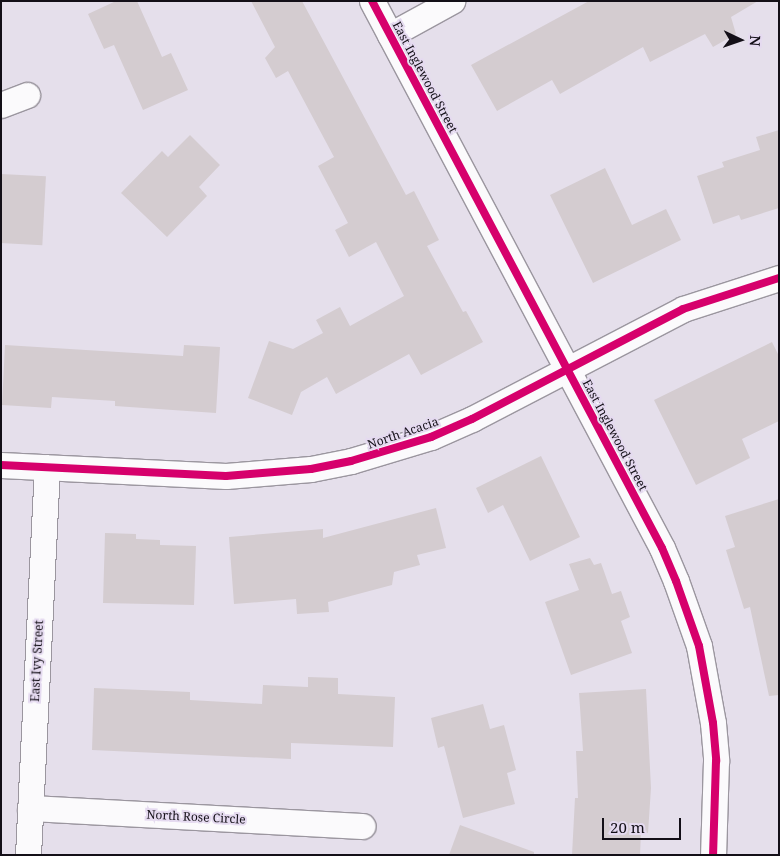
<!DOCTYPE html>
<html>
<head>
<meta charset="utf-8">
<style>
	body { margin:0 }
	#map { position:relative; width:780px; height:856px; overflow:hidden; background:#e5dfeb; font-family:"Noto Serif",serif }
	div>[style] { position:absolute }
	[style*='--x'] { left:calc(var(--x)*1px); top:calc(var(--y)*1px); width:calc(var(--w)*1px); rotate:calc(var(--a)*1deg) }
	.building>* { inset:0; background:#d4ccd0; transform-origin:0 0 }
	.roads { filter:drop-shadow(1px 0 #9b969f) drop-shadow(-1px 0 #9b969f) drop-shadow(0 1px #9b969f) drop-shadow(0 -1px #9b969f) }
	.minor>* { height:25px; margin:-12.5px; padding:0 12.5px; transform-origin:12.5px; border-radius:12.5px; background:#fbfafc }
	.cycleway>* { height:8px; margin:-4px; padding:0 4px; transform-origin:4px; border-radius:4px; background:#d6006c }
	span { translate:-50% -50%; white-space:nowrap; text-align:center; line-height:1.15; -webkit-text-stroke:4px #e5daf0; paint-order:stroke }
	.street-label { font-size:12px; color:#130f17 }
	.frame { position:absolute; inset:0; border:2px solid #130f17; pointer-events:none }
	.north { position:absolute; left:715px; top:15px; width:50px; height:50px; -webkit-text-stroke:4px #e5daf0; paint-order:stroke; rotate:93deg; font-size:14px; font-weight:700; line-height:20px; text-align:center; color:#130f17 }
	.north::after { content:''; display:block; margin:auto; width:18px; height:22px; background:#130f17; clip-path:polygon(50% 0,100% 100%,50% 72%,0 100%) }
	.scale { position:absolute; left:602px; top:818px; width:79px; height:22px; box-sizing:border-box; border:2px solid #130f17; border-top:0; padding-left:6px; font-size:15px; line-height:18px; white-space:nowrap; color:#130f17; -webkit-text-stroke:4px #e5daf0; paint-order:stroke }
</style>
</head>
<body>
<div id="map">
	<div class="building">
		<div style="clip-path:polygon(116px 1px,137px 1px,162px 57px,171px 53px,188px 90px,143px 110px,114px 45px,104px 49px,88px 14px)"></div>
		<div style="clip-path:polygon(251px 1px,302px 1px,406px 195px,414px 191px,439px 240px,427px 246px,463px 312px,466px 311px,483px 342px,421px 375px,409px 354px,336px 394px,327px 377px,301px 392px,292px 415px,248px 398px,269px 341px,293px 349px,323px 333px,316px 320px,340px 307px,350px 326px,404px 296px,376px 242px,349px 257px,335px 230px,348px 223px,318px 166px,334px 157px,288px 71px,276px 78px,265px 58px,275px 47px)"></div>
		<div style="clip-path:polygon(589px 1px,758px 1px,731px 17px,736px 34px,713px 47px,705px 34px,650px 62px,643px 47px,560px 94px,552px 80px,497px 111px,471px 65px)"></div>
		<div style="clip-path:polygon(779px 130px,779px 208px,741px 220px,739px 215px,713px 224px,697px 176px,724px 167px,722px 162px,760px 150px,756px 137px)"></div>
		<div style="clip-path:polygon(190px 135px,220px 165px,199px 187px,207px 196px,167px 237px,121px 193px,162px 151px,168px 157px)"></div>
		<div style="clip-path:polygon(605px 168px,632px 225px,666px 209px,681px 240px,593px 283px,550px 195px)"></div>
		<div style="left:1px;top:174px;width:45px;height:69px;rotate:3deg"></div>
		<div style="clip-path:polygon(772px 342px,779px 356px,779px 421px,742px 439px,750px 458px,696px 485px,654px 400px)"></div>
		<div style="clip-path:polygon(5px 345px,183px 356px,184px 345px,220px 347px,216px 413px,115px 406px,115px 401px,52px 397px,51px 408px,2px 405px)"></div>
		<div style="clip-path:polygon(541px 456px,580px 537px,530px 561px,503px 505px,488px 513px,476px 488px)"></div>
		<div style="clip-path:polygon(779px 499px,779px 695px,769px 696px,750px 607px,744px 609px,726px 550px,735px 547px,725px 516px)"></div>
		<div style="clip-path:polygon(436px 508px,446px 548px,417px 555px,420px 565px,394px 572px,392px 585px,328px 602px,329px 612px,297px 614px,296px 599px,234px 604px,229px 537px,323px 529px,323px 538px)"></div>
		<div style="clip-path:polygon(105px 533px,136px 534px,136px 539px,160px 540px,160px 545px,196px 546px,194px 605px,103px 603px)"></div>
		<div style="clip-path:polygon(590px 558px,594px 565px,601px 563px,612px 594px,621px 591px,630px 617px,621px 621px,632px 653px,571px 675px,545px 602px,579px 590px,569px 564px)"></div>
		<div style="clip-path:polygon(308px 677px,338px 678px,338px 694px,395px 697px,393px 747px,291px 743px,291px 759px,92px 750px,94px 688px,190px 692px,190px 700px,262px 704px,263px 685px,308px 687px)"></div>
		<div style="clip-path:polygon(646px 689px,651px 788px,648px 833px,641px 832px,640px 855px,572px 855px,575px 798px,578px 798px,576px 751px,583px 751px,579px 693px)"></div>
		<div style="clip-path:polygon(483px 704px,490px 729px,504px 725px,516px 770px,507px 773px,515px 804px,463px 818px,444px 746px,438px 748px,431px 718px)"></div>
		<div style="clip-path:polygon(460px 825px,534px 852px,534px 855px,449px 855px)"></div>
	</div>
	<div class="roads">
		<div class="minor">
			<div style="--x:372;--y:1;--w:619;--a:62.07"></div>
			<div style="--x:662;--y:548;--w:36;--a:67"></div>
			<div style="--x:676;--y:581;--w:69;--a:70.5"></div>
			<div style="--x:699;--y:646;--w:78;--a:79.7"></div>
			<div style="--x:713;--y:723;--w:38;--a:85"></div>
			<div style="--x:716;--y:761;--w:94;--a:91.8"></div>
			<div style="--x:390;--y:35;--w:71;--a:-28.7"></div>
			<div style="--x:1;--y:105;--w:28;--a:-21"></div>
			<div style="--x:1;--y:465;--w:225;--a:2.8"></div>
			<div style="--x:226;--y:476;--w:85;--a:-4.7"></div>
			<div style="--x:311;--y:469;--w:41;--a:-11.3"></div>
			<div style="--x:351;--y:461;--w:84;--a:-16.7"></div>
			<div style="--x:431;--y:437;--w:45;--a:-23.7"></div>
			<div style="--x:472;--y:419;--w:238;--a:-27.5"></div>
			<div style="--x:683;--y:309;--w:101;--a:-17.9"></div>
			<div style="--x:30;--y:808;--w:333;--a:3.1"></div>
			<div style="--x:28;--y:855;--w:388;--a:-87.2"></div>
		</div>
	</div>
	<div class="cycleway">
		<div style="--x:372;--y:1;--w:619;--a:62.07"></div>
		<div style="--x:662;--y:548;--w:36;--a:67"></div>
		<div style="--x:676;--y:581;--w:69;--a:70.5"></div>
		<div style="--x:699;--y:646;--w:78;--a:79.7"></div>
		<div style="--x:713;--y:723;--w:38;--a:85"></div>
		<div style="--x:716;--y:761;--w:94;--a:91.8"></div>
		<div style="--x:1;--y:465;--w:225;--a:2.8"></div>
		<div style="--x:226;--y:476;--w:85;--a:-4.7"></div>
		<div style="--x:311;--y:469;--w:41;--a:-11.3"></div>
		<div style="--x:351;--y:461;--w:84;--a:-16.7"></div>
		<div style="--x:431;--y:437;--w:45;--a:-23.7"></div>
		<div style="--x:472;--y:419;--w:238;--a:-27.5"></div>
		<div style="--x:683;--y:309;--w:101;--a:-17.9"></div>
	</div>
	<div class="street-label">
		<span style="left:425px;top:77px;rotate:62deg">East Inglewood Street</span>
		<span style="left:403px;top:433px;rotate:-19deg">North Acacia</span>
		<span style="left:615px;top:435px;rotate:62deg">East Inglewood Street</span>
		<span style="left:37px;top:661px;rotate:-87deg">East Ivy Street</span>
		<span style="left:196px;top:817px;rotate:3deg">North Rose Circle</span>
	</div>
	<div class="frame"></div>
	<div class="north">N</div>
	<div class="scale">20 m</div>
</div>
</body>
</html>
